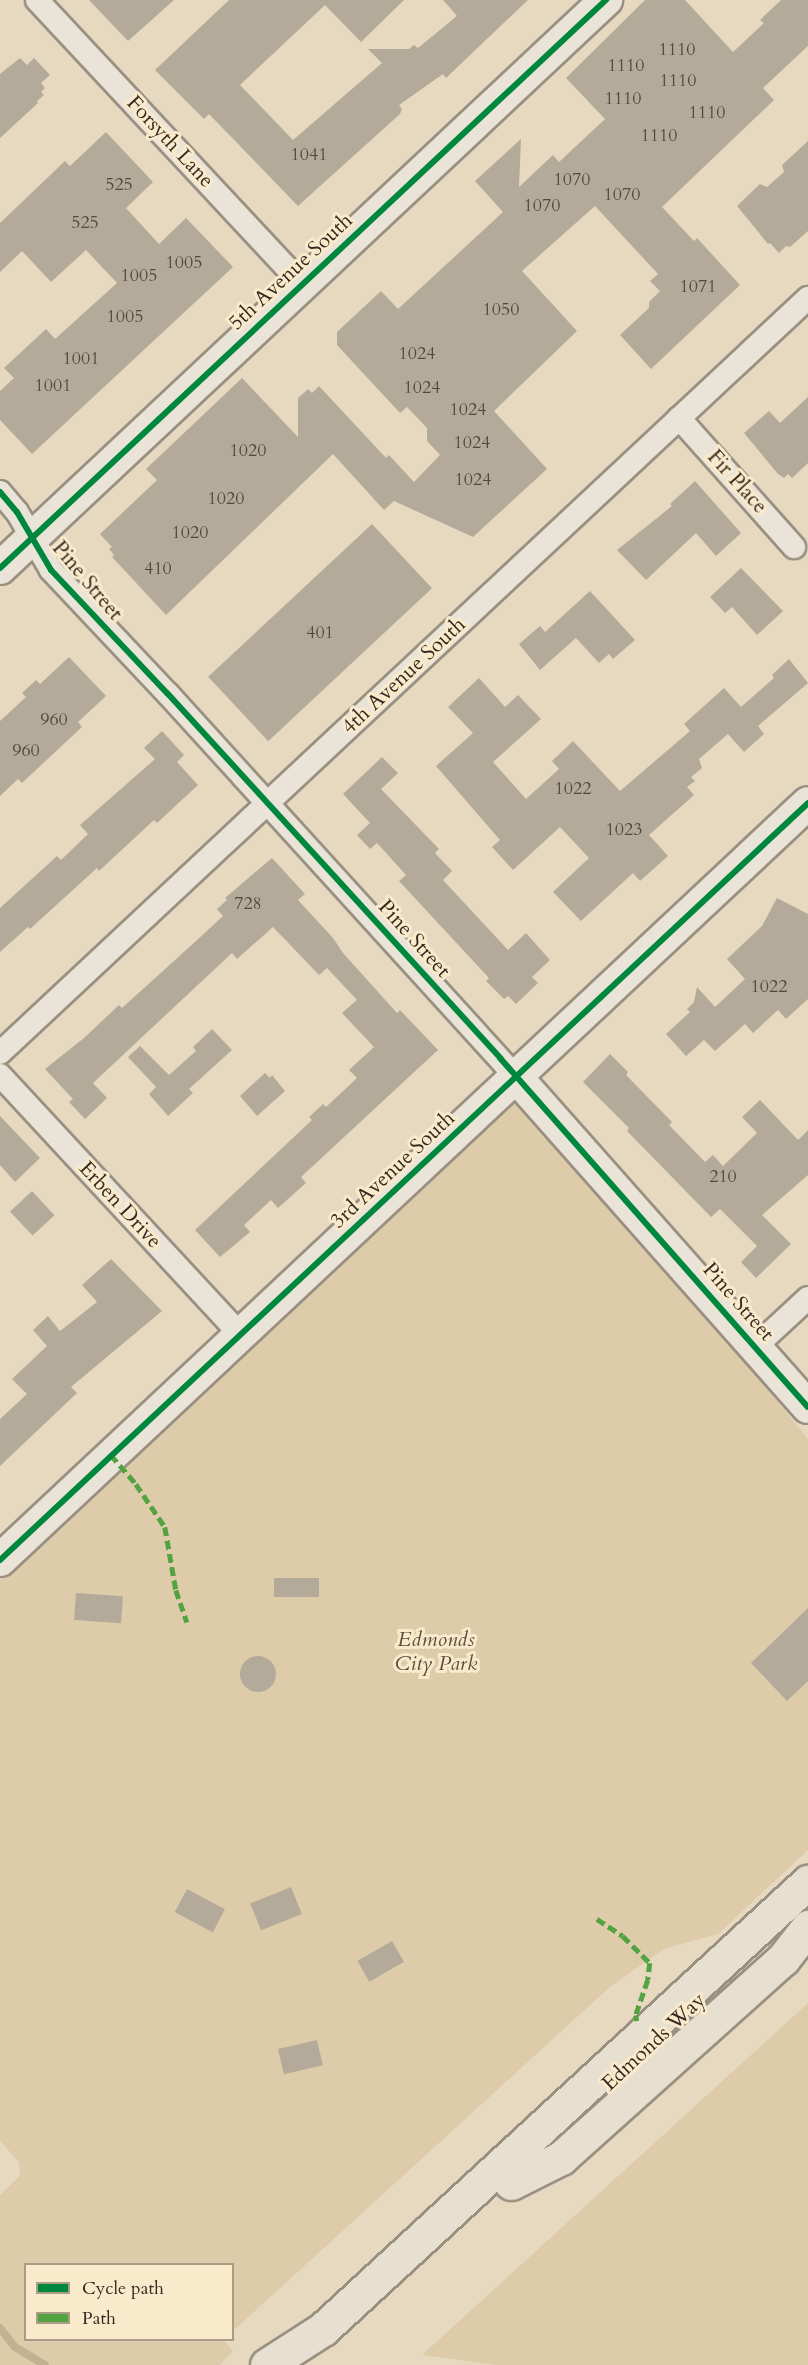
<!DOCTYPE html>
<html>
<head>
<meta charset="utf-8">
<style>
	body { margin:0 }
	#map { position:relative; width:808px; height:2365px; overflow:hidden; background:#e7d9c0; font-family:Cardo,serif }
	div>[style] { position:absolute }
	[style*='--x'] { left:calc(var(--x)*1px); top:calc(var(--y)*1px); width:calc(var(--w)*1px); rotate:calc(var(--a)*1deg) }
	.green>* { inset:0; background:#decbaa }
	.stream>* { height:8px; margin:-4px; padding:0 4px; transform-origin:4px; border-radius:4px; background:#c4b192 }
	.building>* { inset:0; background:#b4aa9a; transform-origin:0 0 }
	.round { border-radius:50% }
	.roads { filter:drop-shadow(2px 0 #999082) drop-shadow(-2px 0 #999082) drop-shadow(0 2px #999082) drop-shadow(0 -2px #999082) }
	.street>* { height:22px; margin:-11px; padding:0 11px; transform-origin:11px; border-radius:11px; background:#eae3d7 }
	.secondary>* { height:32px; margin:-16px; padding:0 16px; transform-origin:16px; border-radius:16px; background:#eae3d7 }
	.primary>* { height:33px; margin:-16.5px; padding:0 16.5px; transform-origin:16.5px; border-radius:16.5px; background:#e7dfd0 }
	.quiet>* { height:4.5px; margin-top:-2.25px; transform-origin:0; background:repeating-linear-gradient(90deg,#53a341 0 9px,transparent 0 13.5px) }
	.cycleway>* { height:6px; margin:-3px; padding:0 3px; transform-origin:3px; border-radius:3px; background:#00873e }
	span { translate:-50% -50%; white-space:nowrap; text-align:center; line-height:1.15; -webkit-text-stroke:6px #faeacc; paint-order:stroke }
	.number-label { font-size:18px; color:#54483e }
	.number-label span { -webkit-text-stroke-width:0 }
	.street-label { font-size:21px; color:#342820 }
	.park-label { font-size:21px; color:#5c4e3e; font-style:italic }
	.legend { position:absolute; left:24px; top:2263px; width:210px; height:78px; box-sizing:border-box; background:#faeacc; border:2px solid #ab9c87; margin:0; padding:8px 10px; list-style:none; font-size:18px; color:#342820 }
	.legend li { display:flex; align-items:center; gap:12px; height:30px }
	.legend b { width:30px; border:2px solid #ab9c87 }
</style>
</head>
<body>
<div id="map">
	<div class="green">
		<div style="clip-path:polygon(517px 1078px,808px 1439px,808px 1850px,718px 1934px,664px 1949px,611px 1986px,233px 2331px,232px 2264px,26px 2264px,26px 2340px,223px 2340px,233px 2351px,220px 2365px,0 2365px,0 2195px,20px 2176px,19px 2162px,0 2141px,0 1561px)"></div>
		<div style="clip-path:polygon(808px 2003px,808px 2365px,496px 2365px,422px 2355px)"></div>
	</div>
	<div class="stream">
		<div style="--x:0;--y:2328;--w:24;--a:52"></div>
		<div style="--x:15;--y:2347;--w:35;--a:31"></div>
	</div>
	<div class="building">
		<div style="clip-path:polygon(89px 0,174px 0,128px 41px)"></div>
		<div style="clip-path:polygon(229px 0,404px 0,361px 42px,325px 5px,240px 85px,293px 140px,382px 63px,368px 49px,409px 49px,414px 45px,418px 48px,457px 16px,443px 0,528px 0,446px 78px,443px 74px,399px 105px,402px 109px,400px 114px,298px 206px,209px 114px,204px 119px,155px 70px)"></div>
		<div style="clip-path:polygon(645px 0,685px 0,733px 52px,764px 23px,760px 20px,781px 0,808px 0,808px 46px,763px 88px,774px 100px,662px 207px,694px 241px,697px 238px,740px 285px,651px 369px,620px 335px,649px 308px,649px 302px,660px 291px,650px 281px,658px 274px,595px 206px,522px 271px,577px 331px,494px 411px,547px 469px,473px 537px,394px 501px,384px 510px,333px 454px,166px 615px,112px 557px,114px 555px,109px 549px,112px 547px,100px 534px,157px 480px,146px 469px,242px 378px,298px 437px,298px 398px,308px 389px,312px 393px,319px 386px,386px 458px,389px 455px,414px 482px,440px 455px,427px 441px,427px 428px,407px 407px,400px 413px,337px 345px,337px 332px,381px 291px,398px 309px,503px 212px,475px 181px,521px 139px,519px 187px,553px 155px,559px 162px,605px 119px,566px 78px)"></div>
		<div style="clip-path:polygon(20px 58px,27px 65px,34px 58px,50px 75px,41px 83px,45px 88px,41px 92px,44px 95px,37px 101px,38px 103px,0 138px,0 74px)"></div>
		<div style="clip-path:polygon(106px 132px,153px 182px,126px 208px,159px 244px,186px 218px,233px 267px,32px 454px,0 420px,0 391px,14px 378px,4px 368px,46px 329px,55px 339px,117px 283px,86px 250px,51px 282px,22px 251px,0 272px,0 223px,65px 161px,70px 166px)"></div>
		<div style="clip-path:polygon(808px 141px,808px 231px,790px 247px,786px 246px,779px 253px,770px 243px,768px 244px,737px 206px,760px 184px,767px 187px,784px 172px,782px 165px)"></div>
		<div style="clip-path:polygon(808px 397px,808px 463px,792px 478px,788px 474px,784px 478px,778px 474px,744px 433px,769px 411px,780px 423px)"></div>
		<div style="clip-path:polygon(695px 481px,741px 533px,716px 556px,696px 533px,646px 580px,617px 550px,672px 506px,670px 504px)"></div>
		<div style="left:372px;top:524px;width:88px;height:224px;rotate:47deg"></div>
		<div style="clip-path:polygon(741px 568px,783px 611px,757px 635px,732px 607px,725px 613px,710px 597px)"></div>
		<div style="clip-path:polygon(590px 591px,635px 640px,613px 659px,609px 654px,599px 663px,576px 638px,540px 670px,519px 644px,540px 626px,545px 632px)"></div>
		<div style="clip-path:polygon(69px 657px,106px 696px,78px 722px,82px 727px,22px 783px,18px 779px,0 796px,0 721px,26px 697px,22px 693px,36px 680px,40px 684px)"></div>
		<div style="clip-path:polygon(789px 659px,808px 683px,758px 726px,764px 734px,744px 752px,728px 734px,699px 759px,702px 768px,691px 777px,695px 781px,687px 787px,694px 795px,649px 835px,668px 856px,640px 881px,633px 873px,581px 921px,553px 892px,589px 858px,560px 827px,513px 870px,492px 847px,500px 840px,436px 766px,473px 733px,448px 707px,479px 678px,505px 707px,518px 695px,541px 719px,493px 762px,526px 799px,559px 769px,552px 761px,573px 741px,620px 791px,690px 731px,684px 724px,724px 688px,741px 707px,774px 678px,772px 675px)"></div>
		<div style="clip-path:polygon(162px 731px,184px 755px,177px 762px,198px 785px,157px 823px,154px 820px,99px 871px,97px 868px,30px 929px,28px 927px,0 952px,0 908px,57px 856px,61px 860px,88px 834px,80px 825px,155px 759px,144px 748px)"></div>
		<div style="clip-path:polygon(382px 757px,398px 773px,381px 789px,439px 849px,435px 853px,452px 871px,443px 880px,508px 950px,526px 933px,550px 960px,532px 977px,538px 983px,516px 1004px,508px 996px,504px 999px,486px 981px,489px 978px,399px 881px,406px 875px,377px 843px,370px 849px,357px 835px,370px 823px,343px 794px)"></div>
		<div style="clip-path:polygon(272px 858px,305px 894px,298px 900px,333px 938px,343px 953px,397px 1013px,400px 1010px,438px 1050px,301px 1177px,306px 1183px,278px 1208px,271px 1200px,244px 1225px,250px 1232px,220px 1257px,195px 1230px,312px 1120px,309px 1117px,323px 1104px,326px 1107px,357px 1078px,349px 1070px,374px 1047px,342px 1013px,357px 1000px,327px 968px,319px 975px,273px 927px,237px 959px,232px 953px,93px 1083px,107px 1098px,85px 1119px,69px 1102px,73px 1099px,45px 1069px,84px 1038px,119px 1005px,122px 1008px,196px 941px,223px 916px,217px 909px,227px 900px,225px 898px)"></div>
		<div style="clip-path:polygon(777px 898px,808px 914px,808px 999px,786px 1019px,778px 1010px,753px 1033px,745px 1024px,715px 1051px,704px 1040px,686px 1056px,666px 1034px,690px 1012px,687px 1009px,694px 1002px,697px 987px,715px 1007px,745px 979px,727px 959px,762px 926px)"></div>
		<div style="clip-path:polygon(212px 1029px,232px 1050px,189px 1089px,193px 1093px,168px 1116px,149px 1094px,156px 1087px,128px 1057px,140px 1046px,169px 1075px,196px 1051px,193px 1047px)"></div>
		<div style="clip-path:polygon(610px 1054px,628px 1072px,626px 1075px,672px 1122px,669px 1125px,705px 1162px,713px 1155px,723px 1166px,757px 1133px,742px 1117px,760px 1100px,798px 1140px,808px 1130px,808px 1175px,762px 1215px,791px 1244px,756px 1278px,741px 1262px,757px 1246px,720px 1209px,711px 1217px,627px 1131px,629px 1128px,583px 1082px)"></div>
		<div style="clip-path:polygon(265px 1073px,270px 1078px,272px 1075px,285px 1091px,257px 1116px,240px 1096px)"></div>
		<div style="clip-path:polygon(0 1116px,40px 1158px,15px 1182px,0 1165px)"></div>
		<div style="left:32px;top:1191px;width:33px;height:30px;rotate:47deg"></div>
		<div style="clip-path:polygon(111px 1259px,162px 1311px,71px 1387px,77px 1393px,0 1466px,0 1419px,27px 1394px,12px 1379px,47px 1346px,33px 1330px,48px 1316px,60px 1331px,97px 1302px,82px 1285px)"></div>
		<div style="left:274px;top:1578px;width:45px;height:19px"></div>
		<div style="left:76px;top:1593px;width:47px;height:27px;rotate:4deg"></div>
		<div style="clip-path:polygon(808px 1608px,808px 1681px,787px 1701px,751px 1663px)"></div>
		<div class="round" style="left:240px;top:1656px;width:36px;height:36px"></div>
		<div style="left:291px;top:1887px;width:29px;height:44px;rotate:68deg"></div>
		<div style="left:187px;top:1889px;width:43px;height:26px;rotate:28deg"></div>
		<div style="left:392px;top:1941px;width:24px;height:40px;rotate:60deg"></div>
		<div style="left:317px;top:2040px;width:26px;height:40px;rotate:77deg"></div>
	</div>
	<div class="roads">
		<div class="street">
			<div style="--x:37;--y:0;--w:388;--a:47"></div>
			<div style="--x:679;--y:418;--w:173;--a:48.3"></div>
			<div style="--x:0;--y:492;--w:26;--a:50"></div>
			<div style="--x:17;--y:512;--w:67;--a:59.6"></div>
			<div style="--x:51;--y:570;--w:170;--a:46.7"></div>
			<div style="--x:168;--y:694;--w:519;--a:47.73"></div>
			<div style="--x:0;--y:1053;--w:1106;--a:-43.06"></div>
			<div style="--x:0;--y:1075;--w:353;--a:47.2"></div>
			<div style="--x:755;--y:1347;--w:72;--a:-42.8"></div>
		</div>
		<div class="secondary">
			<div style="--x:0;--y:568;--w:831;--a:-43.15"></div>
			<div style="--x:517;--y:1078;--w:439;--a:48.5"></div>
			<div style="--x:0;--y:1560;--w:1107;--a:-43.13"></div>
		</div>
		<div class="primary">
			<div style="--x:511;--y:2183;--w:56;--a:-26.6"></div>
			<div style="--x:561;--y:2158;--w:298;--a:-41.9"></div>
			<div style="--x:783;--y:1959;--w:41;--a:-52"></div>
			<div style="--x:267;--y:2365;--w:67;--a:-32.7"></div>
			<div style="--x:323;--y:2329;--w:660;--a:-42.67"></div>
		</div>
	</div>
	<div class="quiet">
		<div style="--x:111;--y:1455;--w:38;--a:49"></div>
		<div style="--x:136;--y:1484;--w:52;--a:56"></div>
		<div style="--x:165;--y:1527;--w:64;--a:80.1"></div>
		<div style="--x:176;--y:1590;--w:34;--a:71"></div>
		<div style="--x:597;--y:1919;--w:31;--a:33"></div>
		<div style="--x:623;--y:1936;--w:38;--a:45"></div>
		<div style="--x:650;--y:1963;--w:17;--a:97"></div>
		<div style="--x:648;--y:1980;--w:37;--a:109"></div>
		<div style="--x:636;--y:2015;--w:6;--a:81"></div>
	</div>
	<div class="cycleway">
		<div style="--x:0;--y:492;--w:26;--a:50"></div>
		<div style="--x:17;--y:512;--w:67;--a:59.6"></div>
		<div style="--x:51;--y:570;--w:170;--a:46.7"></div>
		<div style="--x:168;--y:694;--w:493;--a:47.6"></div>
		<div style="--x:500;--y:1058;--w:465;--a:48.6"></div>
		<div style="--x:0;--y:568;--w:831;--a:-43.15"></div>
		<div style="--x:0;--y:1560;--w:1107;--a:-43.13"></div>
	</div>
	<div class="number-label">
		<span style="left:677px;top:50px">1110</span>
		<span style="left:626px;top:66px">1110</span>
		<span style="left:678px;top:81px">1110</span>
		<span style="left:623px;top:99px">1110</span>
		<span style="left:707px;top:113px">1110</span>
		<span style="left:659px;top:136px">1110</span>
		<span style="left:309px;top:155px">1041</span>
		<span style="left:572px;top:180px">1070</span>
		<span style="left:119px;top:185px">525</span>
		<span style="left:622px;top:195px">1070</span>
		<span style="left:542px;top:206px">1070</span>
		<span style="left:85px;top:223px">525</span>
		<span style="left:184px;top:263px">1005</span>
		<span style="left:139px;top:276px">1005</span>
		<span style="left:698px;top:287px">1071</span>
		<span style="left:501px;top:310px">1050</span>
		<span style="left:125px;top:317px">1005</span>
		<span style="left:417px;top:354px">1024</span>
		<span style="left:81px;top:359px">1001</span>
		<span style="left:53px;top:386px">1001</span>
		<span style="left:422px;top:388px">1024</span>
		<span style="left:468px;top:410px">1024</span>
		<span style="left:472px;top:443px">1024</span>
		<span style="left:248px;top:451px">1020</span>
		<span style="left:473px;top:480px">1024</span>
		<span style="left:226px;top:499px">1020</span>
		<span style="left:190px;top:533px">1020</span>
		<span style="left:158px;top:569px">410</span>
		<span style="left:320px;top:633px">401</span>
		<span style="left:54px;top:720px">960</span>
		<span style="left:26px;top:751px">960</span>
		<span style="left:573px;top:789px">1022</span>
		<span style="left:624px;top:830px">1023</span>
		<span style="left:248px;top:904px">728</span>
		<span style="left:769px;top:987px">1022</span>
		<span style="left:723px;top:1177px">210</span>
	</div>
	<div class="street-label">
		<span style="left:170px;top:142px;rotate:47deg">Forsyth Lane</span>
		<span style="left:291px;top:272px;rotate:-43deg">5th Avenue South</span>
		<span style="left:737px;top:482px;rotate:48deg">Fir Place</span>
		<span style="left:87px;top:581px;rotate:50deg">Pine Street</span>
		<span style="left:404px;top:676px;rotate:-43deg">4th Avenue South</span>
		<span style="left:414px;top:939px;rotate:48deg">Pine Street</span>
		<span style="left:393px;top:1170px;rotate:-43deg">3rd Avenue South</span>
		<span style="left:120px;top:1205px;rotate:47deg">Erben Drive</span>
		<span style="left:738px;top:1302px;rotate:49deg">Pine Street</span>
		<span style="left:654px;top:2042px;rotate:-43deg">Edmonds Way</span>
	</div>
	<div class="park-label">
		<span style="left:436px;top:1652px">Edmonds<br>City Park</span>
	</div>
	<ul class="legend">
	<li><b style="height:8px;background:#00873e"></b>Cycle path</li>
	<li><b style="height:8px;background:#53a341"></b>Path</li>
	</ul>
</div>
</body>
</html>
